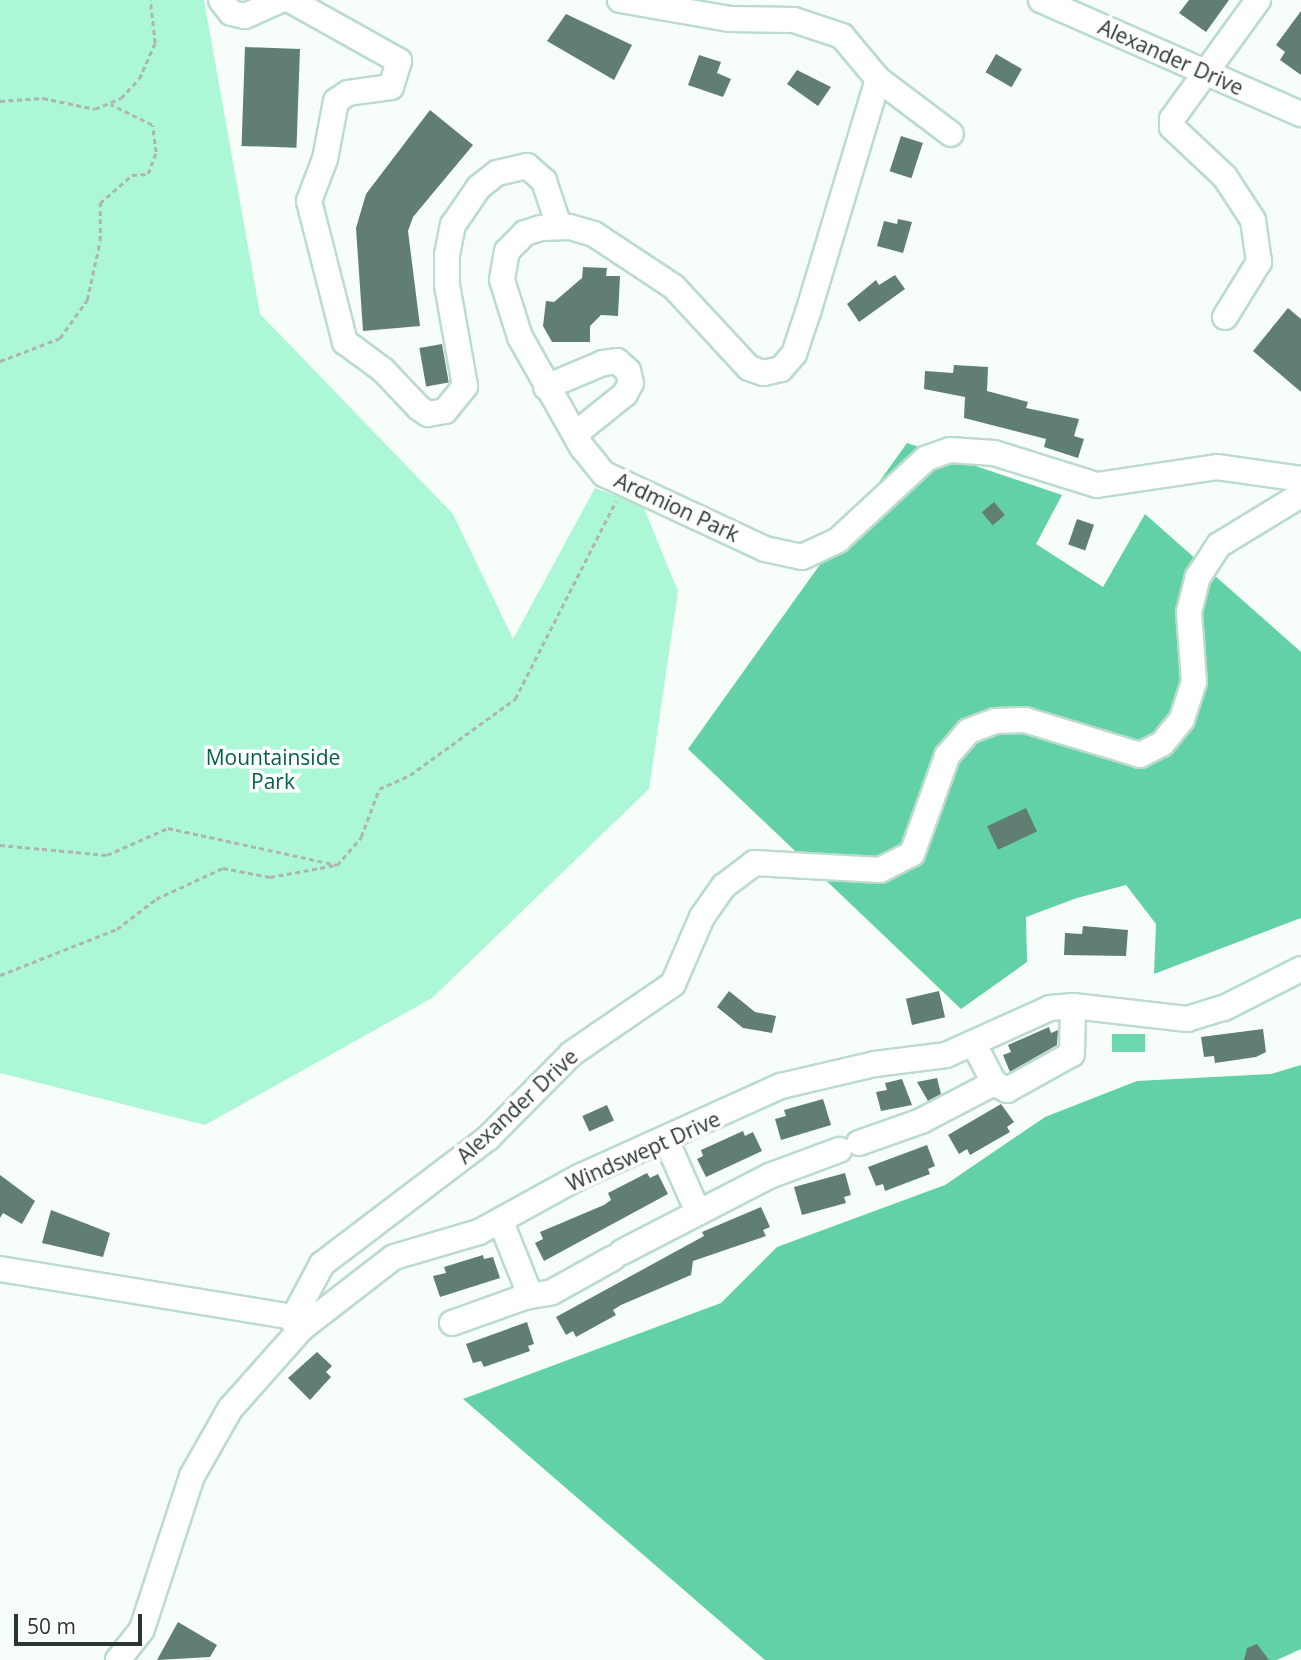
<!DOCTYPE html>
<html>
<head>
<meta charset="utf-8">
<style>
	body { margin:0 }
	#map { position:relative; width:1301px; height:1660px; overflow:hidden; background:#f7fefa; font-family:"Open Sans",sans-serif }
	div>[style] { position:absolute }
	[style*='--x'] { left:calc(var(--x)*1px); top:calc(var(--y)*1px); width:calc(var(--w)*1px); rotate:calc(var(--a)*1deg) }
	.green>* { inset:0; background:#acf8d6 }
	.forest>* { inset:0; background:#63d1a6 }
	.water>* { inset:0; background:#6bd8ad; transform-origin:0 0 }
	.building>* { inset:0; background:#607e71; transform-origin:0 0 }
	.path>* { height:2.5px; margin-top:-1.25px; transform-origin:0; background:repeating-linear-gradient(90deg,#acb5b0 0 5px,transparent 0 8.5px) }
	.roads { filter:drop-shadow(2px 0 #bbdbcc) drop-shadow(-2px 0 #bbdbcc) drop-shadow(0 2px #bbdbcc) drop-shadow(0 -2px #bbdbcc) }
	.minor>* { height:24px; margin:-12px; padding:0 12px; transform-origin:12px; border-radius:12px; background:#fff }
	span { translate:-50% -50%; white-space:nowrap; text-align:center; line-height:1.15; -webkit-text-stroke:7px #fff; paint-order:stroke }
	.street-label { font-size:21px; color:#2a3630 }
	.park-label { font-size:21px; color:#046145 }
	.scale { position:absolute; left:14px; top:1614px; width:128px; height:32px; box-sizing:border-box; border:4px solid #2a3630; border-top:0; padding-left:9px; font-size:21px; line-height:24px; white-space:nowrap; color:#2a3630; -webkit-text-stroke:5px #fff; paint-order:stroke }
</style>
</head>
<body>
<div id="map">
	<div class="green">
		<div style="clip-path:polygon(0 0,204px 0,260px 314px,453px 514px,513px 639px,595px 488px,643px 506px,678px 591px,649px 789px,432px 998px,205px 1125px,0 1073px)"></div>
	</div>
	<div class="forest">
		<div style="clip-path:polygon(907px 443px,1062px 495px,1036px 544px,1103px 587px,1145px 514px,1301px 652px,1301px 918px,1154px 974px,1156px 924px,1126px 885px,1077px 898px,1026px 917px,1027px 962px,961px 1009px,688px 749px)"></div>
		<div style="clip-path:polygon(1301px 1065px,1301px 1649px,1277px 1660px,765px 1660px,463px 1399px,721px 1303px,777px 1247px,945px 1185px,1045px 1117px,1137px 1081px,1271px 1074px)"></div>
	</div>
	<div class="water">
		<div style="left:1112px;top:1034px;width:33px;height:18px"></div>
	</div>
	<div class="building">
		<div style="clip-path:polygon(1189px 0,1229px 0,1206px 32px,1179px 13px)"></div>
		<div style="clip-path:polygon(1301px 11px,1301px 75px,1280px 60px,1285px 52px,1276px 45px)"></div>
		<div style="clip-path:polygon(566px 14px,632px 45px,614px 80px,547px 41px)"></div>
		<div style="left:245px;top:47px;width:55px;height:99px;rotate:2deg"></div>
		<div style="left:996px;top:54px;width:30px;height:21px;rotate:30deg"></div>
		<div style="clip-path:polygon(699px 55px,721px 62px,717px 73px,731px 79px,723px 97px,688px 85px)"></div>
		<div style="clip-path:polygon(797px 70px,831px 87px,818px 106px,787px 84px)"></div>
		<div style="clip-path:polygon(430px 110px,473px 145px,413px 217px,408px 231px,420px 326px,363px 331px,356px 228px,366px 194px)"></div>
		<div style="left:901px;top:136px;width:23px;height:37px;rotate:18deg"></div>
		<div style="clip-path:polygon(898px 219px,912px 222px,903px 253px,877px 246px,884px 221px,897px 224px)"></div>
		<div style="clip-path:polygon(583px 267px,607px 268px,606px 276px,620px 276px,618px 316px,601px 315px,590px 326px,590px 342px,552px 342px,543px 326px,546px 301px,554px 302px,582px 278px)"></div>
		<div style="clip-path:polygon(895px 275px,905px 289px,859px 322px,847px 304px,876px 280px,879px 285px)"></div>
		<div style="clip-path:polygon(1288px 308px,1301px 319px,1301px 392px,1253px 351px)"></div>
		<div style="left:442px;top:344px;width:39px;height:23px;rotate:80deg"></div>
		<div style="clip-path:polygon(954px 365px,988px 367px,987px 391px,1028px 402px,1026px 408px,1079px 419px,1074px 436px,1084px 439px,1078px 458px,1044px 447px,1046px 439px,964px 418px,965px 397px,924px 389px,925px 371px,953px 373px)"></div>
		<div style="left:994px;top:502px;width:17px;height:16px;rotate:50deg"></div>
		<div style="left:1077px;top:519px;width:18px;height:27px;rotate:19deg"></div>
		<div style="left:1026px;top:808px;width:26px;height:43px;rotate:65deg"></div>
		<div style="clip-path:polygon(1083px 926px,1128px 930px,1126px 956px,1064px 955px,1065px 933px,1082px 934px)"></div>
		<div style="clip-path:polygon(729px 991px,755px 1012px,776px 1016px,772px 1033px,743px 1028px,717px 1007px)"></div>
		<div style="left:939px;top:991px;width:27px;height:34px;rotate:77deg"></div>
		<div style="clip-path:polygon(1049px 1027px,1051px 1033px,1058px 1030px,1057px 1045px,1010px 1072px,1003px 1055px,1011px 1052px,1008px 1045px)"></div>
		<div style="clip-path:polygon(1263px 1029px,1266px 1052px,1256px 1057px,1215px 1063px,1214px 1056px,1204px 1057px,1201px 1037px)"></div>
		<div style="clip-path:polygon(937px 1078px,941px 1094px,928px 1101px,917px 1082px)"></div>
		<div style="clip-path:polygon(902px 1079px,912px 1105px,881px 1111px,876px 1092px,887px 1090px,885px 1083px)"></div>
		<div style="clip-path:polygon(823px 1099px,831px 1125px,781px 1140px,775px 1119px,786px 1116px,784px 1110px)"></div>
		<div style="clip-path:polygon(1001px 1104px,1014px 1122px,1007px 1127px,1010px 1132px,970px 1155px,967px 1149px,959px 1154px,948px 1135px)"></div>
		<div style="left:607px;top:1105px;width:17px;height:27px;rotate:66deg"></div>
		<div style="clip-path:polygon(743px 1131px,745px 1136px,753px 1132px,762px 1151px,706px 1177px,697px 1159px,703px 1156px,701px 1150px)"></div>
		<div style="clip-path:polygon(927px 1145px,935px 1166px,928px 1169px,930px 1174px,885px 1191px,883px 1184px,876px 1186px,868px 1167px)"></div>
		<div style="clip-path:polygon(647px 1173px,650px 1178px,658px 1174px,668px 1194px,544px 1261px,535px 1243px,543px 1239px,540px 1232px,604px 1205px,611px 1200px,608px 1193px)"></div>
		<div style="clip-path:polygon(845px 1173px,851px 1195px,844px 1197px,846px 1203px,802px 1215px,794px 1187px)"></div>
		<div style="clip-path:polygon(0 1175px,35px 1201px,22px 1224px,3px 1213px,0 1218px)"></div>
		<div style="clip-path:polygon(761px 1207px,770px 1227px,763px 1230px,766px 1236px,693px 1261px,691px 1275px,621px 1305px,613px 1310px,616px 1315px,576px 1337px,573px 1331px,566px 1335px,556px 1317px,704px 1236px,702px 1232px)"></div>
		<div style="clip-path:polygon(51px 1210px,110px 1233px,103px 1257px,42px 1243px)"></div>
		<div style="clip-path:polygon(483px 1255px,484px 1259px,493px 1257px,500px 1278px,440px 1297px,433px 1276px,446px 1273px,444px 1267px)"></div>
		<div style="clip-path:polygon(527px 1322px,534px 1344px,528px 1346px,530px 1351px,484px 1367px,481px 1361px,473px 1363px,466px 1344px)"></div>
		<div style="clip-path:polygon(317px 1352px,332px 1366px,326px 1372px,331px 1377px,310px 1400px,288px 1378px)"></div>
		<div style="clip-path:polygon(178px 1622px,217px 1645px,210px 1657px,157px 1660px)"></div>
		<div style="clip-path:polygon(1257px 1644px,1269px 1660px,1244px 1660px,1247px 1648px)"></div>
	</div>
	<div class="path">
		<div style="--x:0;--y:101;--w:43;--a:-4"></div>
		<div style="--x:43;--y:98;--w:53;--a:11.9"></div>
		<div style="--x:95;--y:109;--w:28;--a:-23"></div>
		<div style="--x:121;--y:98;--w:26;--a:-47"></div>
		<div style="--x:139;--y:79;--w:39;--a:-66"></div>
		<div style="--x:155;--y:43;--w:43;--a:-96.6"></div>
		<div style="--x:0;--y:361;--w:64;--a:-21"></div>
		<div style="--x:60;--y:338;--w:47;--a:-54.6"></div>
		<div style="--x:87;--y:300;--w:60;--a:-77.6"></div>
		<div style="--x:100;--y:241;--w:38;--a:-90"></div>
		<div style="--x:100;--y:203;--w:43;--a:-41.2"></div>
		<div style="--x:132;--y:175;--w:16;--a:-4"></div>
		<div style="--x:148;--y:174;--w:23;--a:-70"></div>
		<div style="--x:156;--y:152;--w:27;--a:-98"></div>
		<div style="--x:152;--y:125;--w:46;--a:-154"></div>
		<div style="--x:0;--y:845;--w:107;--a:5.3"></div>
		<div style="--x:107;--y:855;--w:67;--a:-23.9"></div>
		<div style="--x:168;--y:828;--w:173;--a:12.3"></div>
		<div style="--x:337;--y:865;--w:37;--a:-49"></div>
		<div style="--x:361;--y:837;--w:51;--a:-69.4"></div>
		<div style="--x:379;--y:789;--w:34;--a:-24"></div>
		<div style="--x:410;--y:775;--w:130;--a:-35.9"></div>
		<div style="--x:515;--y:699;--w:222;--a:-63"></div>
		<div style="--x:0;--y:975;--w:126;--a:-21.5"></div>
		<div style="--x:117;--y:929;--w:49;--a:-37.6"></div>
		<div style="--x:156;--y:899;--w:74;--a:-24.8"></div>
		<div style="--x:223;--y:868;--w:48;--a:10.8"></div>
		<div style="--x:270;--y:877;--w:67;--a:-10.3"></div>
	</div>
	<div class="roads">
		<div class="minor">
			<div style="--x:221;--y:0;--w:16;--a:52"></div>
			<div style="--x:231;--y:13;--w:14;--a:12"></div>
			<div style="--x:245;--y:16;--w:39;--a:-24"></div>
			<div style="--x:290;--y:0;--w:125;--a:29.2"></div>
			<div style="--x:399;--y:61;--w:27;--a:107"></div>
			<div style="--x:391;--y:87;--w:43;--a:172.1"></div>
			<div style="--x:348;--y:93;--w:14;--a:146"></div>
			<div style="--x:336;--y:101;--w:59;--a:100.7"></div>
			<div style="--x:325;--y:159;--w:45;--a:110.9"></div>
			<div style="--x:309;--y:201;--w:146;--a:75.7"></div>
			<div style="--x:345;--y:342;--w:47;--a:36.4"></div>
			<div style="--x:383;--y:370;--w:52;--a:46.5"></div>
			<div style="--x:419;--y:408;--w:11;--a:34"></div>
			<div style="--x:428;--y:414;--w:17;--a:-10"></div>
			<div style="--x:445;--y:411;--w:32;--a:-51"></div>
			<div style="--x:465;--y:386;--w:103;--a:-100.1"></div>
			<div style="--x:447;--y:285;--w:30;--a:-90"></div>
			<div style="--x:447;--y:255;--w:31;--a:-79"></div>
			<div style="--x:453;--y:225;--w:46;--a:-55.6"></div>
			<div style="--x:479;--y:187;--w:23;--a:-38"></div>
			<div style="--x:497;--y:173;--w:31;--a:-13"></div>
			<div style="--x:527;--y:166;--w:23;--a:41"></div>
			<div style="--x:544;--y:181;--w:47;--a:71.6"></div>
			<div style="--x:620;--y:0;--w:112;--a:9.8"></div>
			<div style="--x:730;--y:19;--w:64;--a:0.9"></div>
			<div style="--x:794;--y:20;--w:51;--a:18.4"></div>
			<div style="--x:842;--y:36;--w:56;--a:50.1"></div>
			<div style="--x:878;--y:79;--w:91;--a:37"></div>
			<div style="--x:1041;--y:0;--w:284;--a:23.7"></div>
			<div style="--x:878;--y:79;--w:243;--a:106.7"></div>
			<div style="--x:808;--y:312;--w:44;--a:108.4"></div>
			<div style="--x:794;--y:354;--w:20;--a:131"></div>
			<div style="--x:781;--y:369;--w:18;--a:167"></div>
			<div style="--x:763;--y:373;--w:15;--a:-160"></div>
			<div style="--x:749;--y:368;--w:110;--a:-132.8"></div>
			<div style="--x:674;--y:287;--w:96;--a:-146.5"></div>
			<div style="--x:594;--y:234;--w:26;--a:-164"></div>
			<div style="--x:569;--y:227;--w:28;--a:178"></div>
			<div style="--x:541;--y:228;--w:17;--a:163"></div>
			<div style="--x:525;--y:233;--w:25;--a:135"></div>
			<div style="--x:507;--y:251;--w:29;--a:100"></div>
			<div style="--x:502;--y:280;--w:60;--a:72.5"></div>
			<div style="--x:520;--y:337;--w:126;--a:60.6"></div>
			<div style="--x:582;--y:447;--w:35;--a:51"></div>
			<div style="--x:604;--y:474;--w:178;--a:25"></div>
			<div style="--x:765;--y:549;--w:38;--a:12"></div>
			<div style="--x:802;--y:557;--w:40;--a:-25"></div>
			<div style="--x:838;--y:540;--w:121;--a:-42.7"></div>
			<div style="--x:927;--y:458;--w:24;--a:-19"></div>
			<div style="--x:950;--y:450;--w:44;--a:3.9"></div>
			<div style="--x:994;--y:453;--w:108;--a:17.3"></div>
			<div style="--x:1097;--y:485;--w:121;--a:-8.5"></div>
			<div style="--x:1217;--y:467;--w:85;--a:8.1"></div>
			<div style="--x:1225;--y:317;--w:65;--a:-58.3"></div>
			<div style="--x:1259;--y:262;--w:42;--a:-98.1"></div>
			<div style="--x:1253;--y:220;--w:51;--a:-123.1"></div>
			<div style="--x:1225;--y:177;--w:73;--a:-136.7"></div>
			<div style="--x:1172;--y:127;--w:8;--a:-90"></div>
			<div style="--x:1172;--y:119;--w:147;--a:-54.1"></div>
			<div style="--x:546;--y:387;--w:62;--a:-22.8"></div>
			<div style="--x:603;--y:363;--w:14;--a:-8"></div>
			<div style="--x:617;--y:361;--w:15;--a:42"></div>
			<div style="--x:628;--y:371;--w:12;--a:76"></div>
			<div style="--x:631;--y:383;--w:13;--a:119"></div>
			<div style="--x:625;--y:394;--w:64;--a:141.3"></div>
			<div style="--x:975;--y:1046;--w:42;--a:62.8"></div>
			<div style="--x:994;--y:1083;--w:15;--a:28"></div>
			<div style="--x:1007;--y:1090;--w:74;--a:-29"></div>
			<div style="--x:1072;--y:1054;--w:48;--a:-88.8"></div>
			<div style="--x:667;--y:1142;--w:74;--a:66.2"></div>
			<div style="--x:859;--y:1143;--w:66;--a:-19.5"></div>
			<div style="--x:921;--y:1121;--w:82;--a:-27.5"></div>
			<div style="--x:622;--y:1252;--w:165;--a:-27.3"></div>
			<div style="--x:769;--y:1176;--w:75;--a:-20.4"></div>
			<div style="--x:0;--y:1269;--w:291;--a:9.3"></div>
			<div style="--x:287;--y:1316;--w:19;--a:39"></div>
			<div style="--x:302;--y:1328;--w:116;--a:-37.7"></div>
			<div style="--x:394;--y:1257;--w:89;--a:-16.4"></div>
			<div style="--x:479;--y:1232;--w:114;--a:-28.8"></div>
			<div style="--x:579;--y:1177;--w:222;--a:-24.3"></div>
			<div style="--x:781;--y:1086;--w:97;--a:-13.2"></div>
			<div style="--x:875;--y:1064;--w:72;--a:-7.2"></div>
			<div style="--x:946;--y:1055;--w:114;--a:-24.3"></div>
			<div style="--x:1050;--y:1008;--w:23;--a:-5"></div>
			<div style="--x:1073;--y:1006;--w:115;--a:6.5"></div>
			<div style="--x:1187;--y:1019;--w:39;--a:-17"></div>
			<div style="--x:1224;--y:1008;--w:86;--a:-26.9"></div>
			<div style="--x:525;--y:1297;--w:27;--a:-10"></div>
			<div style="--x:552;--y:1292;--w:70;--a:-29.1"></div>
			<div style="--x:452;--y:1323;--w:77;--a:-19.6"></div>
			<div style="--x:525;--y:1297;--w:10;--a:-79"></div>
			<div style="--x:527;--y:1287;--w:70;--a:-111.8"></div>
			<div style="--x:118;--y:1660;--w:39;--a:-52"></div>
			<div style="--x:142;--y:1629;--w:161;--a:-71.9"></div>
			<div style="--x:192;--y:1476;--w:77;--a:-60.4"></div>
			<div style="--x:230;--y:1409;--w:108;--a:-48.4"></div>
			<div style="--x:302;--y:1328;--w:19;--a:-102"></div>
			<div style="--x:298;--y:1309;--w:51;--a:-61.9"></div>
			<div style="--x:322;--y:1264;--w:208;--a:-37.2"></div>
			<div style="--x:488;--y:1138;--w:118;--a:-45.3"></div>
			<div style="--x:571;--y:1054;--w:124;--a:-34.5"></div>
			<div style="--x:673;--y:984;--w:73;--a:-66.6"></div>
			<div style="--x:702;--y:917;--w:38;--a:-55"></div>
			<div style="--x:724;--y:886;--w:38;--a:-37"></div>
			<div style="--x:754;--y:863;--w:126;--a:3.2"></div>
			<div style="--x:880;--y:870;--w:36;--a:-27"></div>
			<div style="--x:912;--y:854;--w:104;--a:-70.3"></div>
			<div style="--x:947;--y:756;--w:33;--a:-49"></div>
			<div style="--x:969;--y:731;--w:28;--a:-21"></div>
			<div style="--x:995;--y:721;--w:30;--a:-2"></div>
			<div style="--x:1025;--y:720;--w:120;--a:16.9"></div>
			<div style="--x:1140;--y:755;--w:25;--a:-27"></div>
			<div style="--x:1162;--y:744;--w:32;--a:-51"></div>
			<div style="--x:1182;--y:719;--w:39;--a:-72"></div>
			<div style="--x:1194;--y:682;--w:70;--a:-94.1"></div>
			<div style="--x:1189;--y:612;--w:36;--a:-76"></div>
			<div style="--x:1198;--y:577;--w:38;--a:-57"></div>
			<div style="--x:1219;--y:545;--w:96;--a:-31.4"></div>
		</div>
	</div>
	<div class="street-label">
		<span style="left:1171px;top:57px;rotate:24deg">Alexander Drive</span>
		<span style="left:677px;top:507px;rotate:25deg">Ardmion Park</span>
		<span style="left:517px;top:1106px;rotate:-43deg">Alexander Drive</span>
		<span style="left:643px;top:1151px;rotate:-24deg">Windswept Drive</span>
	</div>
	<div class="park-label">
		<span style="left:273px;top:769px">Mountainside<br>Park</span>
	</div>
	<div class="scale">50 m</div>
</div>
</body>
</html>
